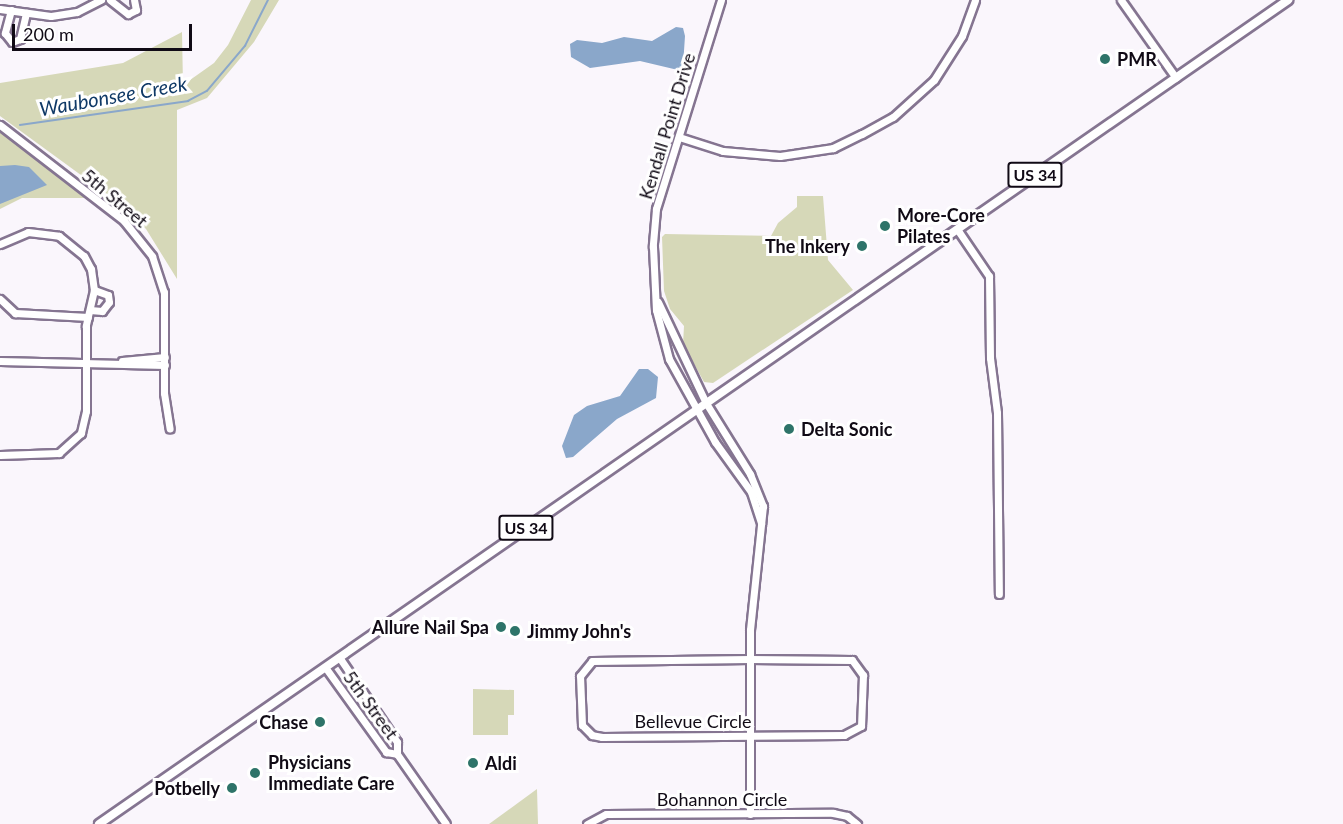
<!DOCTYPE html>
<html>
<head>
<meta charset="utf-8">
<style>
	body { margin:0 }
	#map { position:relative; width:1343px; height:824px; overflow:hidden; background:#faf6fc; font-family:Lato,sans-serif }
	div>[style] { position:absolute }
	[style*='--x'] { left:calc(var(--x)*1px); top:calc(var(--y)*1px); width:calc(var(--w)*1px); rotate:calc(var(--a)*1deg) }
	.green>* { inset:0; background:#d6d8b8 }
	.water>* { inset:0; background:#8aa7ca }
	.stream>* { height:1.5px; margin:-0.75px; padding:0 0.75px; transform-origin:0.75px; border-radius:0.75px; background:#8aa7ca }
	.roads { filter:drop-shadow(2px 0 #857591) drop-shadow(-2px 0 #857591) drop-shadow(0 2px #857591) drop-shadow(0 -2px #857591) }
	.minor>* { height:7px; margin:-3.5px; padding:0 3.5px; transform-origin:3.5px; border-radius:3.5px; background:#fff }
	.major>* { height:8px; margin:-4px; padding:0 4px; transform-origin:4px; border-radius:4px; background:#fff }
	.dots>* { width:16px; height:16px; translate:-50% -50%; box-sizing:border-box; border:3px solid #fff; border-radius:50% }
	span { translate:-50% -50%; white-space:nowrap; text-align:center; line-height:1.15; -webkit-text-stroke:6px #fff; paint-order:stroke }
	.shield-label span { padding:2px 4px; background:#fff; border:2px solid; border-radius:4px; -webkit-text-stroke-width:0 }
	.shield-label { font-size:16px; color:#100a15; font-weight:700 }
	.poi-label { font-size:18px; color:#100a15; font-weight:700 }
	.left { translate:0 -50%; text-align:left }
	.right { translate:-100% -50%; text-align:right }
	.street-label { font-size:18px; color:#100a15 }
	.water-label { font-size:20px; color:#0f3966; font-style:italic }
	.scale { position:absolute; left:12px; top:24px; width:180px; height:27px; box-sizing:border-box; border:3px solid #100a15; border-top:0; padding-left:8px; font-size:18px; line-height:21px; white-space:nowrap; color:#100a15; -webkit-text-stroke:4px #fff; paint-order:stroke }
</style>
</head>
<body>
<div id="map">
	<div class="green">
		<div style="clip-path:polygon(251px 0,279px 0,254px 42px,207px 98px,177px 110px,177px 279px,146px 229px,111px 197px,0 116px,0 83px,123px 63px,182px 32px,183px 85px,214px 63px,228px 45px)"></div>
		<div style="clip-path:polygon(0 131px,64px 181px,94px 198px,22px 198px,0 209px)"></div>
		<div style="clip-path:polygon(797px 196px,823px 196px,828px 260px,853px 290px,713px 383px,704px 382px,683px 344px,684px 326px,670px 309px,664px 291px,662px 237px,665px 234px,771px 236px,778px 223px,797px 207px)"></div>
		<div style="clip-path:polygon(473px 689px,514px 690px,514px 715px,508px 715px,508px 735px,473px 735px)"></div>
		<div style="clip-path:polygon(537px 789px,538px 824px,489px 824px)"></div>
	</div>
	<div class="water">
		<div style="clip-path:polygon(676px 27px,683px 28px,685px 36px,683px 66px,678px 70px,640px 61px,590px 68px,571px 57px,570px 44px,577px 40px,602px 43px,624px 37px,652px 41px)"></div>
		<div style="clip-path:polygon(15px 165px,29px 167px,47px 185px,0 204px,0 166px)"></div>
		<div style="clip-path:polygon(639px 369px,648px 369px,658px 377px,656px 398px,617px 419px,573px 457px,566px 458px,562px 446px,574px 415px,587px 406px,620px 396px)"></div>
	</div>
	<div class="stream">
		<div style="--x:20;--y:125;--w:170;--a:-8.1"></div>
		<div style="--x:188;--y:101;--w:21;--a:-28"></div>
		<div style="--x:207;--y:91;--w:59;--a:-49.8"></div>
		<div style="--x:245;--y:46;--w:51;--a:-63.4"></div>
	</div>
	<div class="roads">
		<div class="minor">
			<div style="--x:110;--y:0;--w:23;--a:38"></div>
			<div style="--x:128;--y:14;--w:9;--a:-27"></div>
			<div style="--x:136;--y:10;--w:10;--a:-101"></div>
			<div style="--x:721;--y:0;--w:219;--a:107.3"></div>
			<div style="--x:656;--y:209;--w:38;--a:95"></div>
			<div style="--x:653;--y:247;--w:63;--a:87.3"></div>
			<div style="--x:656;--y:310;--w:51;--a:75.1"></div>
			<div style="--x:669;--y:359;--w:95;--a:61"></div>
			<div style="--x:715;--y:442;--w:62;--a:54.2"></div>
			<div style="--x:751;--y:492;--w:33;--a:72"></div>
			<div style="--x:1121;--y:0;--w:95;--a:54.8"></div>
			<div style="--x:0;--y:9;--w:51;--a:7.8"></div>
			<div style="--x:51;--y:16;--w:26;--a:-9"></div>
			<div style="--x:77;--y:12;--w:27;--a:-27"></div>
			<div style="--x:11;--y:10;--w:24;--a:105"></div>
			<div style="--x:5;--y:33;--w:11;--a:52"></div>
			<div style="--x:12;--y:42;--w:9;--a:-21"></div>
			<div style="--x:20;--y:39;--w:27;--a:-77"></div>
			<div style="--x:0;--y:125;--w:157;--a:37.7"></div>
			<div style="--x:124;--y:221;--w:45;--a:51.3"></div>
			<div style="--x:152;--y:256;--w:38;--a:72"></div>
			<div style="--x:164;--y:292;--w:101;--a:90"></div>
			<div style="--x:164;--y:393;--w:36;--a:81"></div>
			<div style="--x:679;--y:137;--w:46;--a:17.7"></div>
			<div style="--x:723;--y:151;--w:57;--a:5"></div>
			<div style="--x:780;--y:156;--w:54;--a:-8.6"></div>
			<div style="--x:833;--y:148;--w:32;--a:-26"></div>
			<div style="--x:862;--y:134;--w:35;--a:-29"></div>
			<div style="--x:893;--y:117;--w:55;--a:-42.1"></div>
			<div style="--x:934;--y:80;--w:52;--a:-57.5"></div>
			<div style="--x:962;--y:36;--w:38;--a:-70"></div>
			<div style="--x:957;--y:229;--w:57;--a:55.8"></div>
			<div style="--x:989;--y:276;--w:82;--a:89.3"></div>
			<div style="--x:990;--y:358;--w:55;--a:82.7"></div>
			<div style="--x:997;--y:413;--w:181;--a:89.4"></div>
			<div style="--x:0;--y:244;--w:30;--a:-23"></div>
			<div style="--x:28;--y:232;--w:31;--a:7"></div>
			<div style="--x:59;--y:236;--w:32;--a:39"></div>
			<div style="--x:84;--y:256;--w:15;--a:62"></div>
			<div style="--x:91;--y:269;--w:21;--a:82"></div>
			<div style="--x:94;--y:290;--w:37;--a:103"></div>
			<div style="--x:86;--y:326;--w:85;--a:90"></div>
			<div style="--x:86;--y:411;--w:23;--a:103"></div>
			<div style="--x:81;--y:433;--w:30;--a:138"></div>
			<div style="--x:59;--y:453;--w:59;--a:178.1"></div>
			<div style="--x:0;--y:299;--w:21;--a:43"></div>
			<div style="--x:15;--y:313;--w:73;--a:3.1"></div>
			<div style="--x:658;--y:302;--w:112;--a:64.6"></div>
			<div style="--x:706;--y:403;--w:84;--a:58.2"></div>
			<div style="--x:750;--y:474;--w:35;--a:68"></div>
			<div style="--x:763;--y:506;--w:125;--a:96"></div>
			<div style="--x:750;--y:630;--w:184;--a:90"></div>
			<div style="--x:90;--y:310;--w:12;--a:5"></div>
			<div style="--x:102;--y:311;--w:11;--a:-52"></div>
			<div style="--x:109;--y:302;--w:7;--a:-98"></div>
			<div style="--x:108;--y:295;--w:15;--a:-160"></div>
			<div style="--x:0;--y:361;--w:165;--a:1.4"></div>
			<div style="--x:122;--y:361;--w:43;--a:-5.3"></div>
			<div style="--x:339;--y:657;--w:103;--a:55.7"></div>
			<div style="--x:397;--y:742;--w:12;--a:90"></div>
			<div style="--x:397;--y:754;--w:85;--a:55"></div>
			<div style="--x:750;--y:659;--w:102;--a:0.6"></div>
			<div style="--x:852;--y:660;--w:19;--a:54"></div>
			<div style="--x:863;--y:675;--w:51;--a:92.2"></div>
			<div style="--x:861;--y:726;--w:19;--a:152"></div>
			<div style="--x:844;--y:735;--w:242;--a:179.5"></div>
			<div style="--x:602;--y:737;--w:10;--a:-169"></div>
			<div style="--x:592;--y:735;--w:14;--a:-135"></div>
			<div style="--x:582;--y:725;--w:49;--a:-92.3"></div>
			<div style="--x:580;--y:676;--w:19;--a:-51"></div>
			<div style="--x:592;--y:661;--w:158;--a:-0.7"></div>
			<div style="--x:325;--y:667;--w:105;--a:54.3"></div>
			<div style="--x:386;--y:752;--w:11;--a:10"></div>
			<div style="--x:587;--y:824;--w:21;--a:-28"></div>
			<div style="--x:606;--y:814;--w:227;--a:-0.3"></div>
			<div style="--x:833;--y:813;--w:14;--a:12"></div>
			<div style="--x:847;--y:816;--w:13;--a:39"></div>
		</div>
		<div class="major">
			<div style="--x:99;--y:824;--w:1447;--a:-34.72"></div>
		</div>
	</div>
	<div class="dots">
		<div style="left:1105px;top:59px;background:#2e7469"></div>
		<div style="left:885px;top:226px;background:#2e7469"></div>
		<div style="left:862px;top:246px;background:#2e7469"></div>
		<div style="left:789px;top:429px;background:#2e7469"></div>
		<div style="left:501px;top:627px;background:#2e7469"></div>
		<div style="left:515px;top:631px;background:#2e7469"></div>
		<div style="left:320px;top:722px;background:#2e7469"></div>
		<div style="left:473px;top:763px;background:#2e7469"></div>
		<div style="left:255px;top:773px;background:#2e7469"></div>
		<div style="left:232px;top:788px;background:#2e7469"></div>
	</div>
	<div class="shield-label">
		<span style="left:1035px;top:175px">US 34</span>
		<span style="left:526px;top:528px">US 34</span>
	</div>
	<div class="poi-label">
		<span class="left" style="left:1117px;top:59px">PMR</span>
		<span class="left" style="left:897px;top:226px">More-Core<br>Pilates</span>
		<span class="right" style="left:850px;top:246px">The Inkery</span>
		<span class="left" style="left:801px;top:429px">Delta Sonic</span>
		<span class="right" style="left:489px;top:627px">Allure Nail Spa</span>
		<span class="left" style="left:527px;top:631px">Jimmy John's</span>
		<span class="right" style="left:308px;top:722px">Chase</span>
		<span class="left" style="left:268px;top:773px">Physicians<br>Immediate Care</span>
		<span class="left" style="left:485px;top:763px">Aldi</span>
		<span class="right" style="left:220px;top:788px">Potbelly</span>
	</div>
	<div class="street-label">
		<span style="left:667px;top:126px;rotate:-73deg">Kendall Point Drive</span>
		<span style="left:115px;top:198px;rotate:40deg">5th Street</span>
		<span style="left:371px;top:705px;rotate:54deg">5th Street</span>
		<span style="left:693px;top:721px">Bellevue Circle</span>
		<span style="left:722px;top:799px">Bohannon Circle</span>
	</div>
	<div class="water-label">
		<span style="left:113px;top:96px;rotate:-10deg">Waubonsee Creek</span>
	</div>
	<div class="scale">200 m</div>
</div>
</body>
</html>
